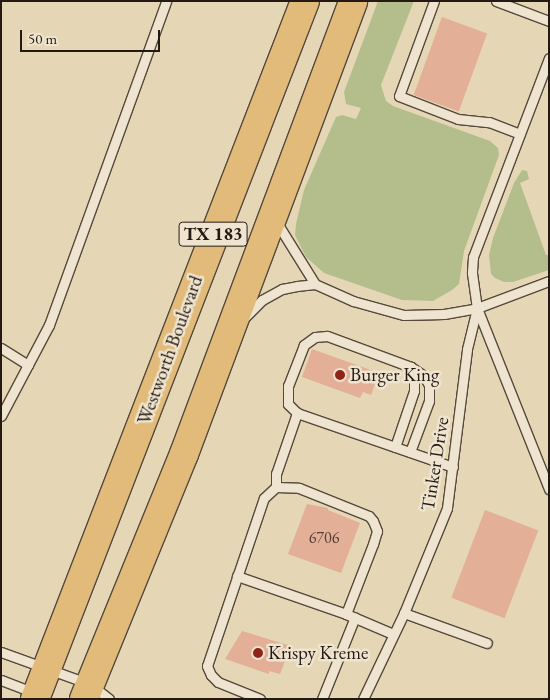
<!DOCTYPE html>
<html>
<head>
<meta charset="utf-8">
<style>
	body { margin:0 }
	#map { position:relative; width:550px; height:700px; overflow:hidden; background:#e5d6b5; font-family:"EB Garamond",serif }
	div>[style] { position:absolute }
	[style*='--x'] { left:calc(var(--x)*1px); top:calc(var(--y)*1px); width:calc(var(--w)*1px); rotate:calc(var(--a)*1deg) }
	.green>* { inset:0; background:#b4be8d }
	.building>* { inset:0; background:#e3af96; transform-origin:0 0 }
	.roads { filter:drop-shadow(1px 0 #55493c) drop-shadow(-1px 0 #55493c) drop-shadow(0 1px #55493c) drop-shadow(0 -1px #55493c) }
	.lane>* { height:9px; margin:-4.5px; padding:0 4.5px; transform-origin:4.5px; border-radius:4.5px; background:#eee4cf }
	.primary>* { height:28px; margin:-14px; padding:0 14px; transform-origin:14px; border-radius:14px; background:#e2bb7a }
	.dots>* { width:14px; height:14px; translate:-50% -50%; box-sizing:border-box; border:2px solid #eee4cf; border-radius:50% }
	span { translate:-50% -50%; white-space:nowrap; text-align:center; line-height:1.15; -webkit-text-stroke:5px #eee4cf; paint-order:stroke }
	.number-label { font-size:16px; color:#543f34 }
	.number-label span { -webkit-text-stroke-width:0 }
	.shield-label span { padding:1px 4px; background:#eee4cf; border:1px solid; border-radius:4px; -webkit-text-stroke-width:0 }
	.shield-label { font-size:18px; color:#251a13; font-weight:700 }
	.street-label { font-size:19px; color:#251a13 }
	.poi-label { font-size:19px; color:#251a13 }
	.left { translate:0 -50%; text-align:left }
	.frame { position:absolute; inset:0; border:2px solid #251a13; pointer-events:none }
	.scale { position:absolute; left:20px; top:30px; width:140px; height:22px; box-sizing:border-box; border:2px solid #251a13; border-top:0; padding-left:6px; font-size:15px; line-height:18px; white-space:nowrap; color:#251a13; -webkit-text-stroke:4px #eee4cf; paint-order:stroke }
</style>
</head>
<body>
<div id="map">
	<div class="green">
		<div style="clip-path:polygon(378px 1px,414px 1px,381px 85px,386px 101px,393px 106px,490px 141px,498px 148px,499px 155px,464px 251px,459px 284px,452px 290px,433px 301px,402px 300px,324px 273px,306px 257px,295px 235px,296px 224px,304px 190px,336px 117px,342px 115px,356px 119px,361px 108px,346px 104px,344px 92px)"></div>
		<div style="clip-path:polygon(522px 170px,527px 171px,529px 179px,520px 183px,546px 255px,549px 255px,549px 270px,513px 282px,504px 282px,495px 278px,491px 274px,489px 255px,493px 238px,514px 183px)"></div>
	</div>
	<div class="building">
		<div style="left:442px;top:17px;width:48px;height:83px;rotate:20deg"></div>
		<div style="clip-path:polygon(312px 349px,379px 373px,371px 395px,363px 392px,360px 398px,302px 377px)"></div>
		<div style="clip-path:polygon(307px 504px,328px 508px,328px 510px,360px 523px,341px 573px,288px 554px)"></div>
		<div style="left:485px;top:510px;width:57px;height:94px;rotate:21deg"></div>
		<div style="clip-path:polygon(242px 631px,291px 646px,280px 674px,269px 671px,269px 674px,225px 659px)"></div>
	</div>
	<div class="roads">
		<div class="lane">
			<div style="--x:434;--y:1;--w:101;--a:110.2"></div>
			<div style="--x:399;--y:96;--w:63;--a:21.3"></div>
			<div style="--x:458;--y:119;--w:31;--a:6"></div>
			<div style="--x:489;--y:122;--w:33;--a:21"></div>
			<div style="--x:496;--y:1;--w:57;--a:20.7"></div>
			<div style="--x:549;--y:58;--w:213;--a:110.9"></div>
			<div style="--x:473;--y:257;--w:16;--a:94"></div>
			<div style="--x:472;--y:273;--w:35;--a:82"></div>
			<div style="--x:477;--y:308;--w:195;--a:68.3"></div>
			<div style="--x:277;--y:223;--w:72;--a:58.1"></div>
			<div style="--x:245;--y:317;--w:24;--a:-45"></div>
			<div style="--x:262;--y:300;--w:23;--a:-29"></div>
			<div style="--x:282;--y:289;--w:15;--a:-11"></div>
			<div style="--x:297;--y:286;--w:18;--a:-6"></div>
			<div style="--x:315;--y:284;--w:42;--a:24.1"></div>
			<div style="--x:353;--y:301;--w:53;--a:15.4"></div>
			<div style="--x:404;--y:315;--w:40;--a:-1.4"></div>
			<div style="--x:444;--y:314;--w:34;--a:-10"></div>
			<div style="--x:477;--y:308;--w:77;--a:-20.6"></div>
			<div style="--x:1;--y:348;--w:32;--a:32"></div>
			<div style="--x:1;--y:416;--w:103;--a:-62.2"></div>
			<div style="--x:49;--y:325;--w:344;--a:-70.1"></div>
			<div style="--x:395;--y:447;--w:59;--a:-71.3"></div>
			<div style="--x:414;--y:391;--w:18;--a:-90"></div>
			<div style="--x:414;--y:373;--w:7;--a:-117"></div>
			<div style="--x:410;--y:452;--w:54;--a:-69.6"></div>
			<div style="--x:429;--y:401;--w:16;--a:-90"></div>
			<div style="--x:429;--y:385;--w:10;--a:-119"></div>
			<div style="--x:424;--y:376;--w:16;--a:-145"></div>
			<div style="--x:411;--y:367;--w:90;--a:-159.7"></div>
			<div style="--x:327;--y:336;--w:12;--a:175"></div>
			<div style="--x:315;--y:337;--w:14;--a:144"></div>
			<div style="--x:304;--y:345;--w:44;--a:111.3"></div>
			<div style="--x:288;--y:386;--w:18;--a:90"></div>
			<div style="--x:288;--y:404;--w:13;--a:45"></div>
			<div style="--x:297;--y:413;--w:165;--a:19.1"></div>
			<div style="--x:276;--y:487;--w:13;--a:-90"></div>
			<div style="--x:276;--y:474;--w:65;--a:-71"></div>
			<div style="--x:237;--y:576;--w:115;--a:19.2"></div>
			<div style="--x:404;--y:613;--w:88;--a:19.9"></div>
			<div style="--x:1;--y:652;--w:95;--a:19.8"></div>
			<div style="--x:90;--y:684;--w:24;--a:38"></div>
			<div style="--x:1;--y:680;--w:36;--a:21"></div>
			<div style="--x:260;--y:699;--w:45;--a:-158"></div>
			<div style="--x:218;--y:682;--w:10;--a:-135"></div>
			<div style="--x:211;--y:675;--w:10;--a:-114"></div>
			<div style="--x:207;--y:666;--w:177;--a:-71.3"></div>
			<div style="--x:264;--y:498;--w:16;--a:-43"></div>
			<div style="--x:276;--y:487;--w:23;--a:2"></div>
			<div style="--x:299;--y:488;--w:75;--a:21.8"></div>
			<div style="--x:369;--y:516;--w:6;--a:51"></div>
			<div style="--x:373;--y:521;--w:11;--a:68"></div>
			<div style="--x:377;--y:531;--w:14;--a:107"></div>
			<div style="--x:373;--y:544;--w:75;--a:111.1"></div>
			<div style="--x:346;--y:614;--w:51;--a:23.1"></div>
			<div style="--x:322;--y:699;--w:88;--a:-68.1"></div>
			<div style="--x:363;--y:699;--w:95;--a:-64.5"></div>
			<div style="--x:404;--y:613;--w:113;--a:-67.7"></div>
			<div style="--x:447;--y:508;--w:160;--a:-82.8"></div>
			<div style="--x:467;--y:349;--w:42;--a:-76.3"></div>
		</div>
		<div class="primary">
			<div style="--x:35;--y:699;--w:748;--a:-68.85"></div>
			<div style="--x:84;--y:699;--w:265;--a:-67.8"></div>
			<div style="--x:184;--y:454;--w:483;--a:-69.5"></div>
		</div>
	</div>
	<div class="dots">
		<div style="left:340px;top:375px;background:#8f2418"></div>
		<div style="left:258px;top:653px;background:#8f2418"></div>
	</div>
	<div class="number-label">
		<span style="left:324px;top:538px">6706</span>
	</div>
	<div class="shield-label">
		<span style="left:213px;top:234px">TX 183</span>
	</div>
	<div class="street-label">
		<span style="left:170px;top:350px;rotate:-70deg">Westworth Boulevard</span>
		<span style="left:435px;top:464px;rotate:-81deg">Tinker Drive</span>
	</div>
	<div class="poi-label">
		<span class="left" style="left:350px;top:375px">Burger King</span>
		<span class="left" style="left:268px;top:653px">Krispy Kreme</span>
	</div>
	<div class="frame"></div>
	<div class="scale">50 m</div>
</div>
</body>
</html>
